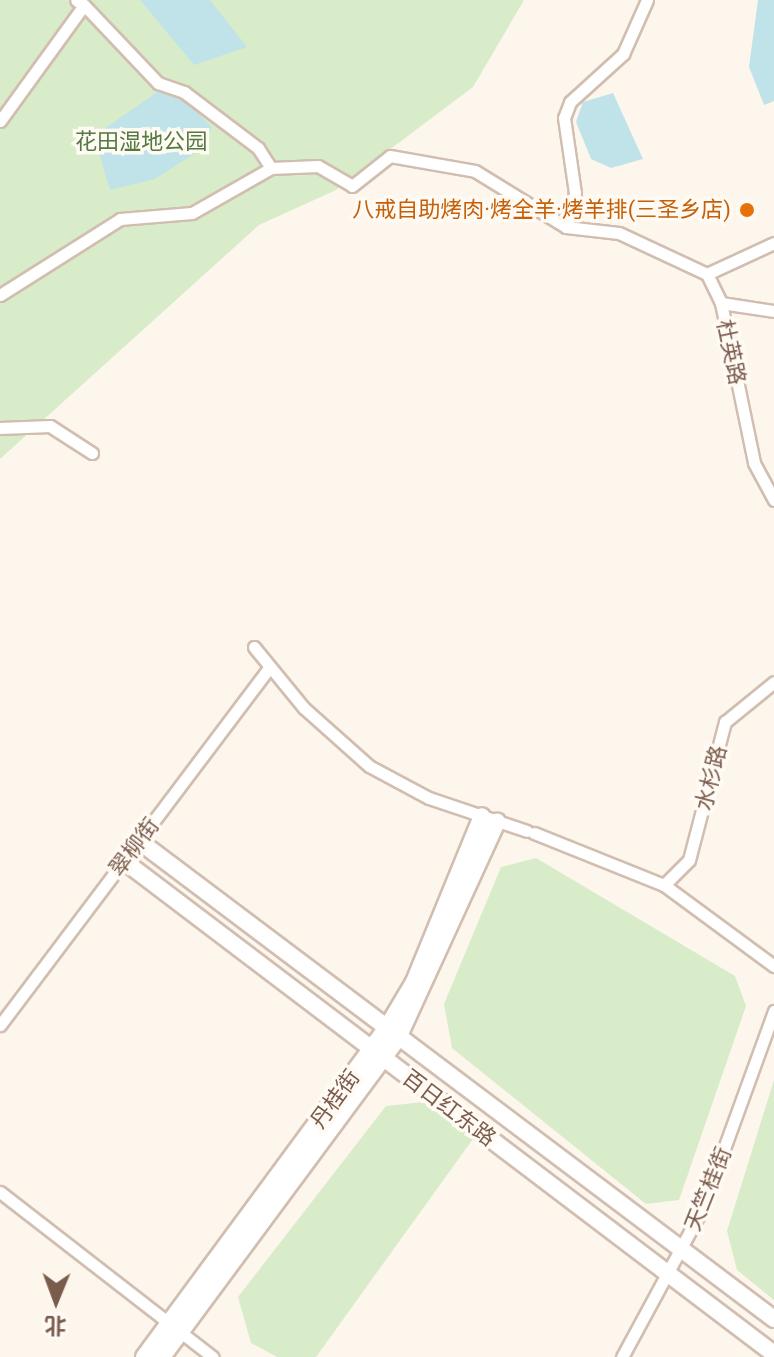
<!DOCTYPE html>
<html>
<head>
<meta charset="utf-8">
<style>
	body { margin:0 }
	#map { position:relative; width:774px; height:1357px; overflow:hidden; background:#fdf6ec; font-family:Roboto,"Noto Sans SC",sans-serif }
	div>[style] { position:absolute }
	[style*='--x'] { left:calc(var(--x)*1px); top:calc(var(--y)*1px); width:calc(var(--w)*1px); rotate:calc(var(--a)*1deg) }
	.green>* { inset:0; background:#d8ecc9 }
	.water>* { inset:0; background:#bfe3e8 }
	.roads { filter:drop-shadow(2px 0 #d1beb0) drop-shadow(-2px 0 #d1beb0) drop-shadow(0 2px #d1beb0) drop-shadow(0 -2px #d1beb0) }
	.street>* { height:11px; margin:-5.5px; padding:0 5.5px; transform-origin:5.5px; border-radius:5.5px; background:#fff }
	.secondary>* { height:16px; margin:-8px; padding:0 8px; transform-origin:8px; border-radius:8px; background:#fff }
	.dots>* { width:22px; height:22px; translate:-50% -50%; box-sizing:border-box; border:4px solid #fffaf3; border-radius:50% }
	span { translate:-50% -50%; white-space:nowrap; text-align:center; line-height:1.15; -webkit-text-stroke:7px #fffaf3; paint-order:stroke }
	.park-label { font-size:22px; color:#537a41 }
	.food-label { font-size:22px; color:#c56008 }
	.right { translate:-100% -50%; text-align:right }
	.street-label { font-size:22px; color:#7a5c4d }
	.north { position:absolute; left:16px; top:1261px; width:80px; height:80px; -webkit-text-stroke:6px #fffaf3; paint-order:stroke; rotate:181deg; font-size:22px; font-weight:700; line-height:32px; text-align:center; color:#7a5c4d }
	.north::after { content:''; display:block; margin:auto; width:28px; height:36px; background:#7a5c4d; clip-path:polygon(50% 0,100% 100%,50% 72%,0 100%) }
</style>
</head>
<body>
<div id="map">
	<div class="green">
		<div style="clip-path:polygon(0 0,524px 0,473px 87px,336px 190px,259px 225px,0 459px)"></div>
		<div style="clip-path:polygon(536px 858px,735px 976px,746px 1006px,679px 1200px,646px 1204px,452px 1048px,444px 1004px,501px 867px)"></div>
		<div style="clip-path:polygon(774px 1080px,774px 1300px,737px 1270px,727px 1231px)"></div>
		<div style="clip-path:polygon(452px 1099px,483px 1125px,316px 1357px,277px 1357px,251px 1343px,238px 1297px,386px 1106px)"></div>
	</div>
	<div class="water">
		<div style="clip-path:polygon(140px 0,210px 0,247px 47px,194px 65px)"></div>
		<div style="clip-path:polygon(758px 0,774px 0,774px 101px,764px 105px,749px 67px)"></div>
		<div style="clip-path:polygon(163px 88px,181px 95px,212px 128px,197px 152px,155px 179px,110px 190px,94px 136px)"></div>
		<div style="clip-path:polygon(613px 93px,643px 159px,611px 168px,591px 159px,576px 122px,583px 102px)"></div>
	</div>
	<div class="roads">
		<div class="street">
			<div style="--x:84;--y:5;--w:108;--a:46.5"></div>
			<div style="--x:158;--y:83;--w:28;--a:19"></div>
			<div style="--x:184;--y:92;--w:93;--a:37.1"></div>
			<div style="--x:258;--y:148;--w:24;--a:57"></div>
			<div style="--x:0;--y:121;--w:143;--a:-54.1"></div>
			<div style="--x:84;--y:5;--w:9;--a:-148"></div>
			<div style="--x:566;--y:227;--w:35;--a:-75"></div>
			<div style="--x:575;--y:193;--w:76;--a:-98.3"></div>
			<div style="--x:564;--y:118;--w:17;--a:-69"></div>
			<div style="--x:570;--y:102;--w:72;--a:-42.2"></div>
			<div style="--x:623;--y:54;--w:59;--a:-66"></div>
			<div style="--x:774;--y:243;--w:74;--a:155.2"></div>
			<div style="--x:707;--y:274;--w:32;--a:64"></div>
			<div style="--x:721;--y:303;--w:163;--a:78.3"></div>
			<div style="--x:754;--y:463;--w:42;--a:61.6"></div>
			<div style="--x:0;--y:295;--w:142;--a:-32.3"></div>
			<div style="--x:120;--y:219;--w:72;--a:-4.8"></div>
			<div style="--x:192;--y:213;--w:91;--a:-29.7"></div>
			<div style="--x:271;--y:168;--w:47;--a:-2.4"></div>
			<div style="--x:318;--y:166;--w:39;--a:30"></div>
			<div style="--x:352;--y:186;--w:48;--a:-38.3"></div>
			<div style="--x:390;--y:156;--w:86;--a:10"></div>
			<div style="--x:475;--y:171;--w:107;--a:31.6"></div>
			<div style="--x:566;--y:227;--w:53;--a:6.5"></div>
			<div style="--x:619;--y:233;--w:97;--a:25"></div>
			<div style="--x:721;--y:303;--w:54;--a:8.6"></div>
			<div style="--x:0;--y:428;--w:50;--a:-2.3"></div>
			<div style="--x:50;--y:426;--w:50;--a:32.7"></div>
			<div style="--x:254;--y:647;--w:79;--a:50.7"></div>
			<div style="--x:304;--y:708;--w:87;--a:41.7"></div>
			<div style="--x:369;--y:766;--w:68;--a:28.1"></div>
			<div style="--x:429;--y:798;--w:103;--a:18.6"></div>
			<div style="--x:534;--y:833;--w:140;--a:21.8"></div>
			<div style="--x:664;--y:885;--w:137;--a:36.4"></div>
			<div style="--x:664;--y:885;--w:35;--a:-45"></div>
			<div style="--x:689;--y:860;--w:143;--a:-75.4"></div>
			<div style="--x:725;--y:722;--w:63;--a:-39.2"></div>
			<div style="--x:0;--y:1025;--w:446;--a:-53"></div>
			<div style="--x:0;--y:1192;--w:269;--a:37.8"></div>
			<div style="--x:622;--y:1357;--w:168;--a:-61.6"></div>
			<div style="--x:702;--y:1209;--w:211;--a:-70"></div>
		</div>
		<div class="secondary">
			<div style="--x:139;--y:841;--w:795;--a:36.97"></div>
			<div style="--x:124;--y:861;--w:816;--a:37.18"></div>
			<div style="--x:144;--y:1357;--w:408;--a:-53.6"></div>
			<div style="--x:386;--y:1029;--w:55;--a:-59.2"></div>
			<div style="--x:414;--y:982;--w:179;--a:-67.7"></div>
			<div style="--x:162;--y:1357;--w:397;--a:-53.5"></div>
			<div style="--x:398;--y:1038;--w:238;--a:-65.4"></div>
		</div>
	</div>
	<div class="dots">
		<div style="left:747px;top:210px;background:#e8710a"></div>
	</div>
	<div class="park-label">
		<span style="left:141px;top:142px">花田湿地公园</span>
	</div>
	<div class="food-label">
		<span class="right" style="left:731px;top:210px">八戒自助烤肉·烤全羊·烤羊排(三圣乡店)</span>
	</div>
	<div class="street-label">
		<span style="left:731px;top:352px;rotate:78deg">杜英路</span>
		<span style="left:711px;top:778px;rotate:-76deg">水杉路</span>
		<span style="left:134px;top:847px;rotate:-53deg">翠柳街</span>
		<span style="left:335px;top:1099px;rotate:-54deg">丹桂街</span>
		<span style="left:449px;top:1108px;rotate:37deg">百日红东路</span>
		<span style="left:708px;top:1189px;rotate:-68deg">天竺桂街</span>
	</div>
	<div class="north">北</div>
</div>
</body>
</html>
